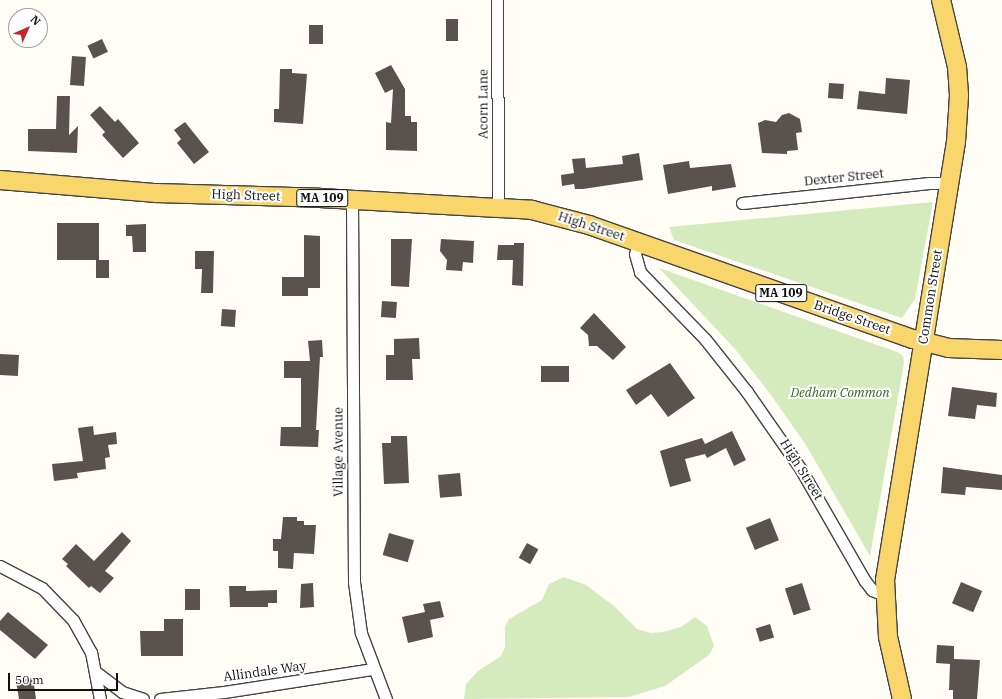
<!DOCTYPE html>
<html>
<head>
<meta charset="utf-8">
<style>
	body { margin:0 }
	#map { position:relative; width:1002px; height:699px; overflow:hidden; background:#fffdf5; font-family:"IBM Plex Serif",serif }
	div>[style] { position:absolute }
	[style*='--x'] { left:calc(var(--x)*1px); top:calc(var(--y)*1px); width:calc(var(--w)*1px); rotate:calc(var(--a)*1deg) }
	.green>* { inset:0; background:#d5ebbd }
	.building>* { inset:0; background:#5a524d; transform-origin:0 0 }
	.roads { filter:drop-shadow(1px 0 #444) drop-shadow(-1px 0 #444) drop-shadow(0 1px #444) drop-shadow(0 -1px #444) }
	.street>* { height:11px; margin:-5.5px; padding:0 5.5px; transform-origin:5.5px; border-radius:5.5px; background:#fff }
	.primary>* { height:18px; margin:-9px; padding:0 9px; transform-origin:9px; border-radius:9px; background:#f9d66b }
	span { translate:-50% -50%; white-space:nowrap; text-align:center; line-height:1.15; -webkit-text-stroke:4px #fff; paint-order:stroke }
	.shield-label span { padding:1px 3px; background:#fff; border:1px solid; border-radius:3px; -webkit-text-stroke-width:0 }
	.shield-label { font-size:12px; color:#111; font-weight:700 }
	.street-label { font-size:13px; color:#111 }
	.park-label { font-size:13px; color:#2f6b1f; font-style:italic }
	.north { position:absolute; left:8px; top:8px; width:40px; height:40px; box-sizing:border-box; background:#fff; border:1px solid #a0a0a0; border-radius:50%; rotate:45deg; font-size:11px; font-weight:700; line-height:16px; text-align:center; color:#111 }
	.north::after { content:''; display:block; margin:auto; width:14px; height:18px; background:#c4262e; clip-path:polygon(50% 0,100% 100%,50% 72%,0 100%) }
	.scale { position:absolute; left:8px; top:673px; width:110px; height:18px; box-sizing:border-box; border:2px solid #111; border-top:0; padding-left:5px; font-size:12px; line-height:14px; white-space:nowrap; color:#111; -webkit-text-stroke:3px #fff; paint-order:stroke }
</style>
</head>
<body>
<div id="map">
	<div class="green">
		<div style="clip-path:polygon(933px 202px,915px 299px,902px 318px,674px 240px,669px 227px)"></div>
		<div style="clip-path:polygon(659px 268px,897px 352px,903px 356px,904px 363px,870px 556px,806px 445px,771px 395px,735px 349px)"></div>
		<div style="clip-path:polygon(564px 577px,586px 585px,614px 606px,637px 629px,651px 633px,663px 632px,681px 627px,695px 617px,707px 626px,714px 646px,709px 655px,665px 686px,629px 697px,464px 699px,466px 684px,478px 671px,501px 656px,505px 647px,505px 626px,509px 619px,542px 600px,549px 584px)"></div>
	</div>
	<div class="building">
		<div style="left:446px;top:19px;width:12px;height:22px"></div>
		<div style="left:309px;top:25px;width:14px;height:19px"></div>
		<div style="left:102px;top:39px;width:14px;height:16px;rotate:65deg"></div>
		<div style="left:72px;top:56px;width:14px;height:29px;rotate:4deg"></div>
		<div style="clip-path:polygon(391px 65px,405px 89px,405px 116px,411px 116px,411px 122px,417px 122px,417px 151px,386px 150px,386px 122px,391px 123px,393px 89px,385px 93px,375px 73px)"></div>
		<div style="clip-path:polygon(280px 69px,292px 69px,292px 73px,307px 74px,303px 124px,274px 122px,274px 109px,279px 109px)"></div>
		<div style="clip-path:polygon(886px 78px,910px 80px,907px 114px,857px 109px,859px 91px,885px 94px)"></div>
		<div style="left:829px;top:83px;width:15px;height:15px;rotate:4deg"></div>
		<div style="clip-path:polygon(57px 96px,70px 96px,69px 135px,78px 126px,77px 153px,28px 151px,28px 129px,56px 129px)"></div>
		<div style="clip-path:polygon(100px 106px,115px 122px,118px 119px,139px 143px,123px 158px,102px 135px,105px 132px,90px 115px)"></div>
		<div style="clip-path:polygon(789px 113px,800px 119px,802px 132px,796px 133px,798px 150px,787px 151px,787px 154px,762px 153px,758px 123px,765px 120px,776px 122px,782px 115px)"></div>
		<div style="clip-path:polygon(185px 122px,209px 152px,194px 164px,177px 143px,181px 139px,174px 130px)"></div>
		<div style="clip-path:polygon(639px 153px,643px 180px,583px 189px,575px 189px,574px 184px,562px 186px,561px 175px,574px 173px,572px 159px,585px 158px,586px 168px,623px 164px,622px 156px)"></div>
		<div style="clip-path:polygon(689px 161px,690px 168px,731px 164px,736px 187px,712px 191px,712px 186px,668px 194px,663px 165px)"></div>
		<div style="left:57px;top:223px;width:42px;height:37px"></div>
		<div style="clip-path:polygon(146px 224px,146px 252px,133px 252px,132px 236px,126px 236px,126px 225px)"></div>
		<div style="clip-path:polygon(304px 235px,320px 236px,320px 288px,308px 288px,308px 296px,282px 296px,282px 277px,304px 277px)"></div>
		<div style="clip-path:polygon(391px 239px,412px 239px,409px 287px,391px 286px)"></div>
		<div style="clip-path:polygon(441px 239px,474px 241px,473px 263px,463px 262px,462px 271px,446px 270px,447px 260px,440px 251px)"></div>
		<div style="clip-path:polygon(514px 243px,524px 243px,523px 286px,512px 285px,513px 260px,497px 260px,498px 245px,514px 245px)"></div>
		<div style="clip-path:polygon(195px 251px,214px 251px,213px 293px,201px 293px,202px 269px,195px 269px)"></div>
		<div style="left:96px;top:260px;width:13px;height:18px"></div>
		<div style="left:382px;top:301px;width:15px;height:16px;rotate:4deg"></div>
		<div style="left:222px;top:309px;width:14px;height:17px;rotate:4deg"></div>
		<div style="clip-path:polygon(594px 313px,626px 347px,613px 360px,597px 346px,589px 346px,588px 335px,580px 328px)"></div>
		<div style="clip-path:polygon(419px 338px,420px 359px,412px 359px,413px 380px,386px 380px,386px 355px,394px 355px,394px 339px)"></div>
		<div style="clip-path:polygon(322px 340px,323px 357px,320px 357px,316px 430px,319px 430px,318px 447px,280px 446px,281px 427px,301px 427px,301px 378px,284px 378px,284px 361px,310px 361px,308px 341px)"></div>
		<div style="left:0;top:354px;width:19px;height:21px;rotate:3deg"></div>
		<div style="clip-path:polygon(670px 363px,695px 398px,668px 417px,651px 394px,636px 405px,626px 390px)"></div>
		<div style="left:569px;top:366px;width:16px;height:28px;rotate:90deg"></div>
		<div style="clip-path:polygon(952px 387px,997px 393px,996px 407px,977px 405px,975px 419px,948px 416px)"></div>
		<div style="clip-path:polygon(93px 426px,94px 435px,116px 432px,117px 444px,108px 445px,110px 457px,105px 458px,106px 469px,77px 473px,78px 478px,54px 481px,52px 464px,83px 461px,78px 428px)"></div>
		<div style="clip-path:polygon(732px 431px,746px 460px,734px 466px,726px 448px,707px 458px,705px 454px,685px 459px,691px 481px,670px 487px,660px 451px,702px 438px,705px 444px)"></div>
		<div style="clip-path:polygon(391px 436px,407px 436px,409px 483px,384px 484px,382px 443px,391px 443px)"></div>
		<div style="clip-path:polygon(943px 467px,1002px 475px,1002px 490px,966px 487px,965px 495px,941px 493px)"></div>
		<div style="left:460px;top:473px;width:23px;height:22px;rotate:85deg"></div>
		<div style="clip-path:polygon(283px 517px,297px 517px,297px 521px,304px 521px,304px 525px,316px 525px,314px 554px,294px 553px,293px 569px,278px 568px,278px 551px,273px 551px,273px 539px,281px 539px)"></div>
		<div style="left:770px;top:518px;width:24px;height:26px;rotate:68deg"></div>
		<div style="clip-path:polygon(122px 532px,131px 541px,105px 571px,114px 578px,100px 593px,91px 586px,89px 588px,66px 566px,68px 564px,62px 559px,76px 544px,94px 561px)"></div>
		<div style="left:389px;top:533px;width:26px;height:23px;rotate:16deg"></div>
		<div style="left:527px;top:543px;width:13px;height:17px;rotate:29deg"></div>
		<div style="left:961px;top:582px;width:23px;height:23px;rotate:23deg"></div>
		<div style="clip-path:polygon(313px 583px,314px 607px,300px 608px,301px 584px)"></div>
		<div style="left:802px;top:583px;width:28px;height:18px;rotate:72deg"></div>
		<div style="clip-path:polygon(229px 586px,246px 586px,246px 591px,277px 590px,277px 603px,268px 603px,268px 607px,230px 607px)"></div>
		<div style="left:185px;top:589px;width:15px;height:21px"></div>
		<div style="clip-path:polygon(440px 601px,444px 617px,430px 620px,433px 637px,408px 643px,402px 617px,425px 612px,423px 604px)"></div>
		<div style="clip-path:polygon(8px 612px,48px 645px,35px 659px,0 630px,0 621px)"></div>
		<div style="clip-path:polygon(164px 619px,183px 619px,183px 656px,141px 656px,140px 631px,164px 631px)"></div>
		<div style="left:770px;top:624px;width:14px;height:15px;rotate:73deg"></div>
		<div style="clip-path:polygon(937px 645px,954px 646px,954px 659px,980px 660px,977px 699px,953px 699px,953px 690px,949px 690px,950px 664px,936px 663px)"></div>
		<div style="clip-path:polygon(33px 678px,36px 699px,19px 699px,16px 681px)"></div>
	</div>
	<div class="roads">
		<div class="street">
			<div style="--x:497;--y:0;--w:207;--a:89.7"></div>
			<div style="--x:352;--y:200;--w:382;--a:89.7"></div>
			<div style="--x:354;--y:582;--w:51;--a:82.2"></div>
			<div style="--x:361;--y:633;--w:71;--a:69.3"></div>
			<div style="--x:742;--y:203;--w:188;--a:-6.1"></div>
			<div style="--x:929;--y:183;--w:20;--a:0"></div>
			<div style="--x:638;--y:243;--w:11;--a:105"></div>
			<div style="--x:635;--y:254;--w:19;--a:74"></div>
			<div style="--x:640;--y:272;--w:93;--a:45.9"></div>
			<div style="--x:705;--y:339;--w:68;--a:51.6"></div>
			<div style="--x:747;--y:392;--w:93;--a:55.1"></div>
			<div style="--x:800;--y:468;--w:130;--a:60.1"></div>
			<div style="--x:865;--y:581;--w:11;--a:52"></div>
			<div style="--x:872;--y:590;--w:14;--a:21"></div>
			<div style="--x:0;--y:566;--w:47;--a:27.6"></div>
			<div style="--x:42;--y:588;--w:45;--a:45.9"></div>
			<div style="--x:73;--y:620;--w:37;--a:61"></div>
			<div style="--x:91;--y:652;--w:48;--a:79.2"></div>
			<div style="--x:97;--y:673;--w:31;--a:37"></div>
			<div style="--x:122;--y:692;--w:22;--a:18"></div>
			<div style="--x:160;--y:699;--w:64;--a:-6.2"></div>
			<div style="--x:224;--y:692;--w:151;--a:-8.8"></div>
		</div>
		<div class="primary">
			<div style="--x:0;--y:180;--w:157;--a:4.8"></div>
			<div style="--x:156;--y:193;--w:164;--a:1.7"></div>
			<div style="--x:320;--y:198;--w:212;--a:3.2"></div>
			<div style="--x:532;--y:210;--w:59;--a:14.7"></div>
			<div style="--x:589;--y:225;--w:343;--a:19.4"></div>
			<div style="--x:913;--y:339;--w:36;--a:14"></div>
			<div style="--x:948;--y:348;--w:54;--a:2.1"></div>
			<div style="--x:902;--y:699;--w:64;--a:-102.7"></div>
			<div style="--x:888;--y:637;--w:57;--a:-93"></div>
			<div style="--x:885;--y:580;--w:444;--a:-80.8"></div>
			<div style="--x:956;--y:142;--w:47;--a:-86.3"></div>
			<div style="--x:959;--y:95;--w:28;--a:-94"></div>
			<div style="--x:957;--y:67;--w:69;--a:-103.4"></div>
		</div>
	</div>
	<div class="shield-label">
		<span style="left:322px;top:198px">MA 109</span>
		<span style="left:781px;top:293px">MA 109</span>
	</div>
	<div class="street-label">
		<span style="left:484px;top:104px;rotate:-90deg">Acorn Lane</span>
		<span style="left:844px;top:178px;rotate:-6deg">Dexter Street</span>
		<span style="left:246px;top:196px;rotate:2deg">High Street</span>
		<span style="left:591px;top:227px;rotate:18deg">High Street</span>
		<span style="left:931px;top:297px;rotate:-81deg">Common Street</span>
		<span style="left:852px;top:318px;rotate:19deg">Bridge Street</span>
		<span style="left:339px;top:452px;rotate:-90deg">Village Avenue</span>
		<span style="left:801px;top:470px;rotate:58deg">High Street</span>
		<span style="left:265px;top:672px;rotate:-8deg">Allindale Way</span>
	</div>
	<div class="park-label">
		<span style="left:840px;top:393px">Dedham Common</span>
	</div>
	<div class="north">N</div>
	<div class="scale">50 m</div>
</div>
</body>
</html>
